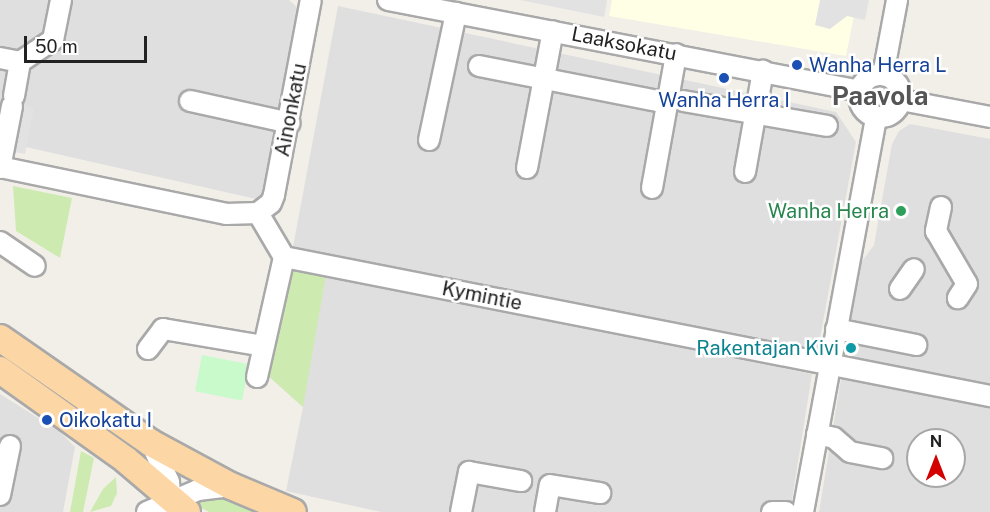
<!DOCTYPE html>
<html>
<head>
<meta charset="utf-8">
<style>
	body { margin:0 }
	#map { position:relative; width:990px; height:512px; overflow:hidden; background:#f2efe9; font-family:"Public Sans",sans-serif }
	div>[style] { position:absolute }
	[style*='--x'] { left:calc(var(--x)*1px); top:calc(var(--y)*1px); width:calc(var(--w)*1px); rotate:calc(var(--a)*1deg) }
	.residential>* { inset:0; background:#e0dfdf }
	.education>* { inset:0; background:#ffffe5 }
	.grass>* { inset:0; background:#cdebb0 }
	.park>* { inset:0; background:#c8facc; transform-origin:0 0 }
	.parking>* { inset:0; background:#e2e2e2 }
	.roads { filter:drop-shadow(2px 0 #a9a9a9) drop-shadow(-2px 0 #a9a9a9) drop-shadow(0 2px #a9a9a9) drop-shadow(0 -2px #a9a9a9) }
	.minor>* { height:20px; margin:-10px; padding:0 10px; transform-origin:10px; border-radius:10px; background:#fff }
	.minor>.ring { margin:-10px; padding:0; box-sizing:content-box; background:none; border:20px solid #fff; border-radius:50% }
	.major>* { height:26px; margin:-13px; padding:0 13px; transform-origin:13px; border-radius:13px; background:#fcd6a4 }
	.dots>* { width:16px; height:16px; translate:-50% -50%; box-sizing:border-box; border:3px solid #fff; border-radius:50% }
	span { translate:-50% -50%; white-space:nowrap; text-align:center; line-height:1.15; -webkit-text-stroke:5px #fff; paint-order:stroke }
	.street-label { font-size:20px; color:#222 }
	.transit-label { font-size:20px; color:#164399 }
	.left { translate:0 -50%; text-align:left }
	.leisure-label { font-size:20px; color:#27864d }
	.right { translate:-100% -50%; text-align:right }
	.culture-label { font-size:20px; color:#0d838f }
	.district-label { font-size:26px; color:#555; font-weight:700 }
	.north { position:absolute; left:906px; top:428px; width:60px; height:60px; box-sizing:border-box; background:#fff; border:2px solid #a7a7a7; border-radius:50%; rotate:0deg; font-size:16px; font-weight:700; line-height:24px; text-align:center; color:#222 }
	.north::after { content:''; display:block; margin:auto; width:21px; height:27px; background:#d40000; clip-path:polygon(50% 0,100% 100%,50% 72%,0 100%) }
	.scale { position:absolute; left:24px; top:36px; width:123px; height:27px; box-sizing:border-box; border:3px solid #222; border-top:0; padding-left:8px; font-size:18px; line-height:21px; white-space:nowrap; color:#222; -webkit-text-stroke:4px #fff; paint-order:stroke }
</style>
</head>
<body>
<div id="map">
	<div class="residential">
		<div style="clip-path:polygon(0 0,289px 0,303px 13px,260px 200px,26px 147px,0 146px)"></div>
		<div style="clip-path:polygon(338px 6px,836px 112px,856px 142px,817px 355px,292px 252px)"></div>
		<div style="clip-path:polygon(910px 124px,990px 139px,990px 387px,843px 356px,862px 261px,874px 245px,892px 144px,899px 131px)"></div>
		<div style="clip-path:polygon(287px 267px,812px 374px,790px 512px,381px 512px,286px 491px,303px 407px,265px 373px)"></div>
		<div style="clip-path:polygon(evenodd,841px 379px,990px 408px,990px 512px,819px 512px,841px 379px,918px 440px,954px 440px,954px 476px,918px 476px,918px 440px)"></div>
		<div style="clip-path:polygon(0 394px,59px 431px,75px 447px,63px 512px,0 512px)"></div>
	</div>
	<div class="education">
		<div style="clip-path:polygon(612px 0,857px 0,846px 56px,609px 16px)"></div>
	</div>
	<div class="grass">
		<div style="clip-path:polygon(13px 186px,72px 198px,60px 258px,16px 231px)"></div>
		<div style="clip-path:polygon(287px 267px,326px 275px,303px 407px,265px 373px)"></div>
		<div style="clip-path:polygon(81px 451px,94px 458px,83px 512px,70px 512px)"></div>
		<div style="clip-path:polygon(116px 477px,117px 493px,111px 506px,90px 512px,103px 489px)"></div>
		<div style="clip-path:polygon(211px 497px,226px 497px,265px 512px,209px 512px,192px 503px)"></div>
	</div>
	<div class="park">
		<div style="left:202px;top:355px;width:48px;height:37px;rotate:11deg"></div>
	</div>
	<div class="parking">
		<div style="clip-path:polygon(520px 0,607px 0,604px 17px)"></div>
		<div style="clip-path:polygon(820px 0,869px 0,865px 20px,847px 16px,830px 29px,815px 25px)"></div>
		<div style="clip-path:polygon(0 101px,34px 108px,25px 154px,0 149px)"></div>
	</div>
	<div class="roads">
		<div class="minor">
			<div style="--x:388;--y:0;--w:480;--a:10.9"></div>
			<div style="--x:0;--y:58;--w:20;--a:11"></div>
			<div style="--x:479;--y:66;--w:193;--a:11.1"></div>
			<div style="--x:883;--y:75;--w:76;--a:-79.4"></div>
			<div class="ring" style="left:859px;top:75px;width:22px;height:22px"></div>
			<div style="--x:14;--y:96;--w:35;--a:-80"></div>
			<div style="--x:20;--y:62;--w:40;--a:-34"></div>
			<div style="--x:53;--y:40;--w:41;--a:-78.7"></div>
			<div style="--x:901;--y:100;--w:91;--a:10.8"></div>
			<div style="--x:190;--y:101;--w:102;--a:12.4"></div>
			<div style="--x:683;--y:101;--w:146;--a:9.8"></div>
			<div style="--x:429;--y:140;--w:130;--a:-78"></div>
			<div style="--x:0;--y:167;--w:231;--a:11.7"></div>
			<div style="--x:226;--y:214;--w:32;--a:-2"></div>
			<div style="--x:258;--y:213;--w:16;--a:-38"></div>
			<div style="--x:271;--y:203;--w:9;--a:-69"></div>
			<div style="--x:274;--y:195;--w:198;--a:-79.3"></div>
			<div style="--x:0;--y:168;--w:63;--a:-79"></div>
			<div style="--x:527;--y:168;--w:139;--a:-79.3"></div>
			<div style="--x:745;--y:172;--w:103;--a:-79.9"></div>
			<div style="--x:652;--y:188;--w:136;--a:-79.8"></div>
			<div style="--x:941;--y:207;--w:25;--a:102"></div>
			<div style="--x:936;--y:231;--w:61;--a:59.7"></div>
			<div style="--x:967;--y:284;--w:17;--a:123"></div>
			<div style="--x:258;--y:213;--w:51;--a:59.4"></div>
			<div style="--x:284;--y:257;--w:720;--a:11.14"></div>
			<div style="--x:0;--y:242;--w:42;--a:34.4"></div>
			<div style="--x:900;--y:289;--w:24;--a:-55"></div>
			<div style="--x:836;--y:329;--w:82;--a:11.3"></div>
			<div style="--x:148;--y:349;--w:25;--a:-53"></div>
			<div style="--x:163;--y:329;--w:102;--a:9.6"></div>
			<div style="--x:257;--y:377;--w:123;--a:-77.3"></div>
			<div style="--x:817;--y:434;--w:17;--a:13"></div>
			<div style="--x:834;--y:438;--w:21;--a:41"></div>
			<div style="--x:850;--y:452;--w:33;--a:11"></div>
			<div style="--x:151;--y:443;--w:43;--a:65.2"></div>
			<div style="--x:169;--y:482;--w:24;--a:85"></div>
			<div style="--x:0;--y:495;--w:50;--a:-78.5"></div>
			<div style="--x:147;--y:512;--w:56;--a:-23.3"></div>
			<div style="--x:198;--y:490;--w:33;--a:-7"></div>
			<div style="--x:461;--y:512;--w:41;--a:-78.7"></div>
			<div style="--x:469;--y:472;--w:53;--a:9.8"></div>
			<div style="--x:545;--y:512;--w:27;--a:-80"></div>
			<div style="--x:550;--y:485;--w:51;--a:9.1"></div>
			<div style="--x:772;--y:512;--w:14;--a:0"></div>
			<div style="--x:803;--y:512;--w:402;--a:-79.5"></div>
		</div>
		<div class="major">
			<div style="--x:0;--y:338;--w:184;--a:34.8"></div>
			<div style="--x:151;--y:443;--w:91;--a:28.3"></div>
			<div style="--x:231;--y:486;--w:67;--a:22.8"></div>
			<div style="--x:0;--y:370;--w:155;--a:35.5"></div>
			<div style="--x:126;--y:460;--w:80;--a:40.4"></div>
		</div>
	</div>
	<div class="dots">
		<div style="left:797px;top:65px;background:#1a4fb4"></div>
		<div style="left:724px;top:78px;background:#1a4fb4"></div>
		<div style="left:901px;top:211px;background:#2e9e5b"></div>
		<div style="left:851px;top:348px;background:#0f9aa8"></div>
		<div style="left:47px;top:420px;background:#1a4fb4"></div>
	</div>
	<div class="street-label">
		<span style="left:624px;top:44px;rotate:11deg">Laaksokatu</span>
		<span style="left:291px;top:110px;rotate:-79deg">Ainonkatu</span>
		<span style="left:482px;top:296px;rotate:11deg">Kymintie</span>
	</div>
	<div class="transit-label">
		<span class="left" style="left:809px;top:65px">Wanha Herra L</span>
		<span style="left:724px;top:100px">Wanha Herra I</span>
		<span class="left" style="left:59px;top:420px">Oikokatu I</span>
	</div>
	<div class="leisure-label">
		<span class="right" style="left:889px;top:211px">Wanha Herra</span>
	</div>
	<div class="culture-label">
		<span class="right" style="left:839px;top:348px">Rakentajan Kivi</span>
	</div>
	<div class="district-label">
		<span style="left:880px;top:96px">Paavola</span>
	</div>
	<div class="north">N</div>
	<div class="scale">50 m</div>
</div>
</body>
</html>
